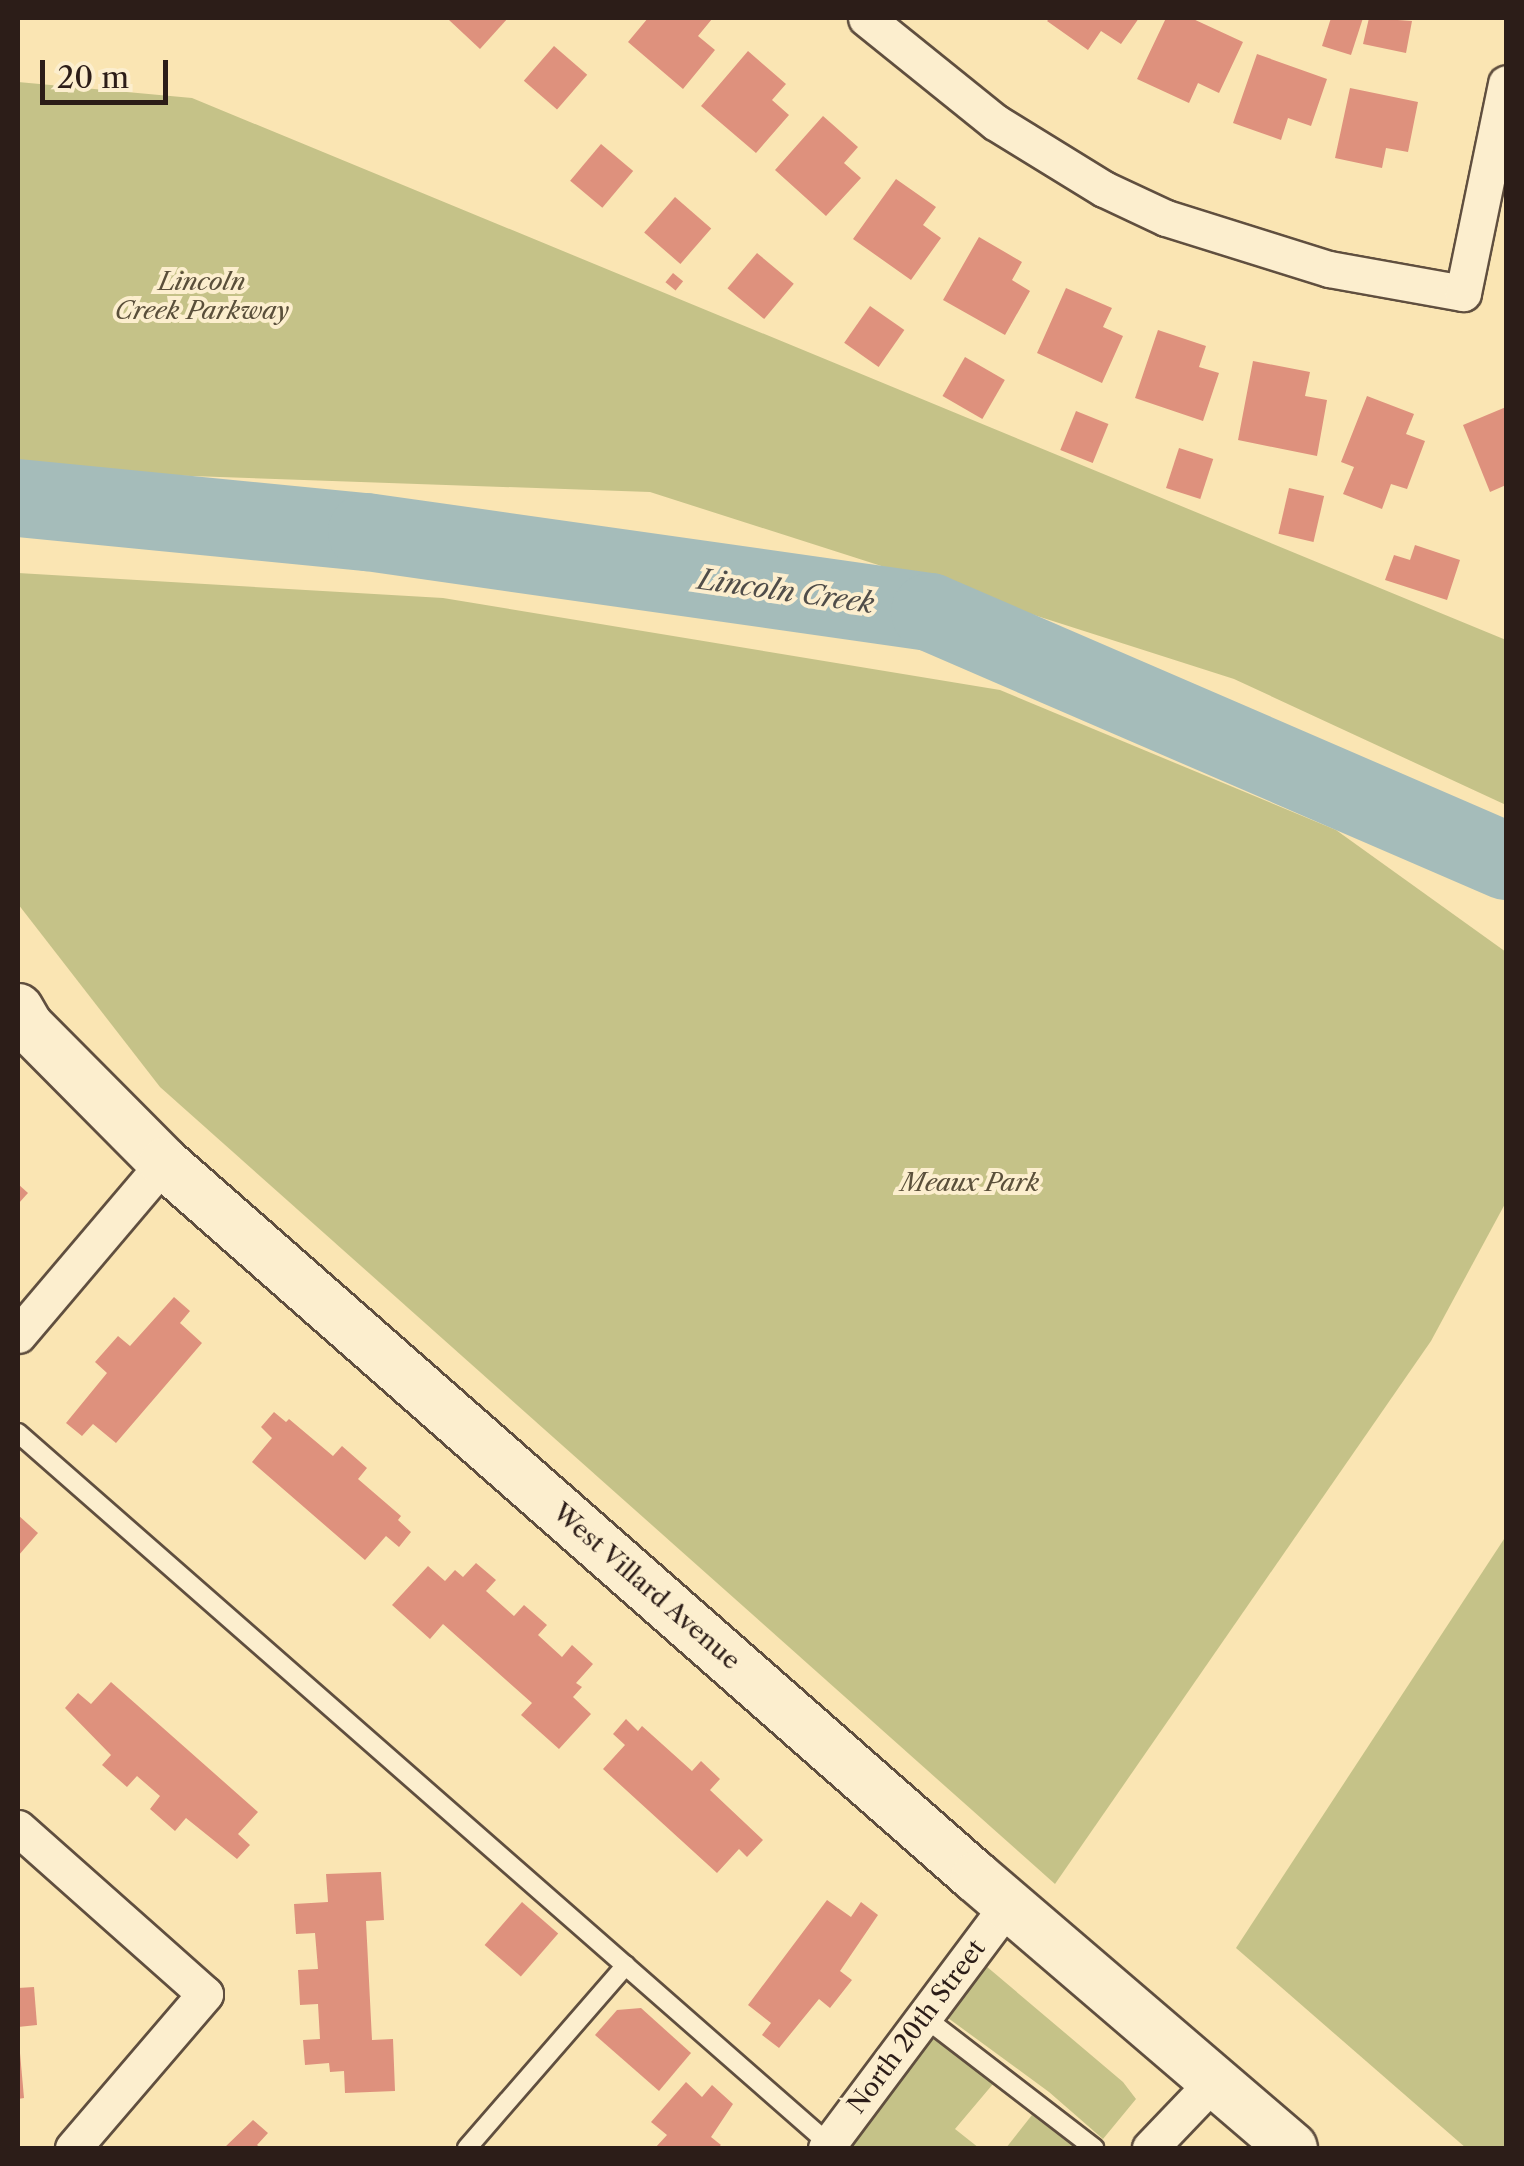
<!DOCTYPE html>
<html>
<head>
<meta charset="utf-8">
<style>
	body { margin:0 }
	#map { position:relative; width:1524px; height:2166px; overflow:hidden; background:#fae5b3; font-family:"Libre Caslon Text",serif }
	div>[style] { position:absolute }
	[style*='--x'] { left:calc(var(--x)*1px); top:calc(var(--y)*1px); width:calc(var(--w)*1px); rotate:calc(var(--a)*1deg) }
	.green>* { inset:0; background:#c5c288 }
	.river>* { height:78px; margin:-39px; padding:0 39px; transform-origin:39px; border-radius:39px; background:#a5bcba }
	.building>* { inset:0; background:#de917d; transform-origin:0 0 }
	.roads { filter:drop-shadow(2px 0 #604f3f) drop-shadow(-2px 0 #604f3f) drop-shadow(0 2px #604f3f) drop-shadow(0 -2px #604f3f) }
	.lane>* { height:18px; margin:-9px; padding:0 9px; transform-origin:9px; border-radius:9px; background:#fceece }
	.street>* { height:35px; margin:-17.5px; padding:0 17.5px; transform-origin:17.5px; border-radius:17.5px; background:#fceece }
	.secondary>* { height:50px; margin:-25px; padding:0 25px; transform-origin:25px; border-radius:25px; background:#fceece }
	span { translate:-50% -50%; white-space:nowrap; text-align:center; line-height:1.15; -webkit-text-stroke:8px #fceece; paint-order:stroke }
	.park-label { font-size:25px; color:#5a4f3a; font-style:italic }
	.street-label { font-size:25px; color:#2c1d18 }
	.water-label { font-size:28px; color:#504d49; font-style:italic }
	.frame { position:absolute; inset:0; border:20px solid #2c1d18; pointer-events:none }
	.scale { position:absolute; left:40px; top:60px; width:128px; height:45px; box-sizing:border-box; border:5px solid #2c1d18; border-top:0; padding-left:12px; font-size:30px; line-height:35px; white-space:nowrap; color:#2c1d18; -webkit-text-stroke:8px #fceece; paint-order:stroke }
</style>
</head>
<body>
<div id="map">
	<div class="green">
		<div style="clip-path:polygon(18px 82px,192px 98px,1506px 640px,1506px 805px,1234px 679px,650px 492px,18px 470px)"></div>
		<div style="clip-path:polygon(18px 573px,443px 598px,1000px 690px,1336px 830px,1506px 952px,1506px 1202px,1431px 1341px,1055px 1884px,160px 1087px,18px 904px)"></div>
		<div style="clip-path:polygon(1506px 1536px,1506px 2148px,1466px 2148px,1236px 1948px)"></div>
		<div style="clip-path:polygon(986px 1966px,1123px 2082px,1136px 2099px,1103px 2139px,1049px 2092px,948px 2018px)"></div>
		<div style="clip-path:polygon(934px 2035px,993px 2084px,955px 2129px,979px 2148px,848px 2148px)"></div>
		<div style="clip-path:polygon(1032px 2115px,1076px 2148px,1006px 2148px)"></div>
	</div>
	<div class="river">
		<div style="--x:18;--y:498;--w:351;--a:5.6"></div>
		<div style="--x:367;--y:532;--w:569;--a:8.09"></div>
		<div style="--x:930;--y:612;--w:628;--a:23.38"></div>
	</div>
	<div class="building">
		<div style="clip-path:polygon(451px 18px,508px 18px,480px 49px,449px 20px)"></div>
		<div style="clip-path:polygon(648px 18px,712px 19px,698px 36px,715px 50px,683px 89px,628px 42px)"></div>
		<div style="clip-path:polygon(1050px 18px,1139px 18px,1121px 44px,1101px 31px,1088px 50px,1047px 21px)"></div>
		<div style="clip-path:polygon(1166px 18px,1191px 18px,1243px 42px,1219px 93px,1198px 83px,1189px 103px,1137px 79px)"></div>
		<div style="clip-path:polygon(1331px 18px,1363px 18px,1351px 55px,1322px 46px)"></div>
		<div style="clip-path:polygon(1369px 18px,1412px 21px,1406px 53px,1363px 44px)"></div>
		<div style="left:554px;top:46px;width:44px;height:46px;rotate:41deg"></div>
		<div style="clip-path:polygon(748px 51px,786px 84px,772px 100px,789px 115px,756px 153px,701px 106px)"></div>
		<div style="clip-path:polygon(1257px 54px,1327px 79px,1311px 126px,1288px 118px,1281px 140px,1233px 123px)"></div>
		<div style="clip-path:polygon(1350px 88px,1418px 102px,1408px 152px,1386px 148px,1382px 168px,1335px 158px)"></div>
		<div style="clip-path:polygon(823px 116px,858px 147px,844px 163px,861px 178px,826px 216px,775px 170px)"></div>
		<div style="left:601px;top:144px;width:42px;height:48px;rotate:40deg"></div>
		<div style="clip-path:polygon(896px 179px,936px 207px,923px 225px,941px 238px,911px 280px,853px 239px)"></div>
		<div style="left:675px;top:197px;width:48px;height:47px;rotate:41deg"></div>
		<div style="clip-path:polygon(979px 237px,1022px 262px,1012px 280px,1030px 291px,1005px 335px,943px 300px)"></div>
		<div style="left:757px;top:253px;width:48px;height:46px;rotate:40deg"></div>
		<div style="left:673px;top:273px;width:13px;height:12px;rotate:39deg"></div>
		<div style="clip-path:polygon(1066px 288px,1112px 308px,1103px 327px,1123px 336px,1102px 383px,1037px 353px)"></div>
		<div style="left:870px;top:306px;width:42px;height:45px;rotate:35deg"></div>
		<div style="clip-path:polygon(1158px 330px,1206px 346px,1199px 367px,1219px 373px,1203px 421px,1135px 398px)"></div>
		<div style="left:965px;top:357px;width:46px;height:45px;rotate:30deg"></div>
		<div style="clip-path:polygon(1253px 361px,1310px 372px,1305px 396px,1327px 400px,1317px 456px,1238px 440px)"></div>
		<div style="clip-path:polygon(1367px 396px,1414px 414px,1406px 434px,1425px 441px,1407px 489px,1391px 484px,1382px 509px,1343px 494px,1354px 467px,1341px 462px)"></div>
		<div style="clip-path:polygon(1506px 407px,1506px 485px,1490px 492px,1463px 425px)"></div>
		<div style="left:1076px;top:411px;width:35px;height:42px;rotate:22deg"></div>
		<div style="left:1179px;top:448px;width:36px;height:42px;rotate:18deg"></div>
		<div style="left:1289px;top:488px;width:36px;height:47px;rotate:13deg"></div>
		<div style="clip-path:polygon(1415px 545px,1460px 560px,1447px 600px,1385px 580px,1394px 555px,1410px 560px)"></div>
		<div style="clip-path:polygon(18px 1184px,28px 1193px,18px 1204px)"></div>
		<div style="clip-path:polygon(174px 1297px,190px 1311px,180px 1323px,202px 1343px,116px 1443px,93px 1424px,82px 1436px,66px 1423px,107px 1373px,95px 1362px,118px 1336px,130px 1346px)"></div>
		<div style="clip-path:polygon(274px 1412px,286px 1422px,289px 1419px,333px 1456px,342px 1446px,367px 1468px,358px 1479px,401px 1516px,398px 1520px,411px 1532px,399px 1547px,386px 1536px,365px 1560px,252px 1462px,272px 1438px,261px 1427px)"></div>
		<div style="clip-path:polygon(18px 1515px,38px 1533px,18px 1556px)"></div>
		<div style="clip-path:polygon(476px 1563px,496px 1580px,486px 1591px,514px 1616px,524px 1605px,547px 1625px,538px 1635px,562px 1657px,572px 1645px,593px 1664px,576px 1683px,582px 1687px,573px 1697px,591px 1714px,559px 1749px,521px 1715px,532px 1703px,443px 1624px,430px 1639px,392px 1605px,428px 1566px,445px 1581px,455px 1570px,463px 1577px)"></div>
		<div style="clip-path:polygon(111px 1682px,258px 1812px,238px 1834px,250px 1845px,237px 1859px,186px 1818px,175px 1831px,150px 1809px,160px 1796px,137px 1776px,127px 1787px,102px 1765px,111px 1755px,65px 1708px,78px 1693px,91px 1704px)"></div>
		<div style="clip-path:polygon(626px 1719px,638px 1731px,642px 1726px,692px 1771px,701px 1761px,720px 1779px,710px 1790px,763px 1840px,747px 1857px,739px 1849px,717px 1873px,603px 1769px,625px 1745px,613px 1734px)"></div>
		<div style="clip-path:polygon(381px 1872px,384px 1920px,366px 1921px,372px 2040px,393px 2039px,395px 2091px,345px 2093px,344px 2071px,330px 2072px,329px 2063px,305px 2065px,303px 2040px,320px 2039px,318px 2004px,300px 2005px,298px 1970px,318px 1969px,315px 1933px,296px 1934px,294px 1904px,328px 1902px,326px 1874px)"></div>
		<div style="clip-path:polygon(827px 1900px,851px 1917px,861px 1902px,878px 1915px,840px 1971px,852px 1980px,830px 2008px,819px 1999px,779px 2048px,762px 2035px,771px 2023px,748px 2005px)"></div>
		<div style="left:522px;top:1902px;width:48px;height:57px;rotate:41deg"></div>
		<div style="clip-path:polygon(34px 1987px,37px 2025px,18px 2027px,18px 1988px)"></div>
		<div style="clip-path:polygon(641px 2008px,691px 2053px,659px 2091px,595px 2035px,617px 2010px)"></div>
		<div style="clip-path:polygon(18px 2053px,20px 2053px,24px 2098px,18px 2099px)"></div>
		<div style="clip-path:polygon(686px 2082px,702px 2097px,712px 2085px,733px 2104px,711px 2137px,721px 2145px,717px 2148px,655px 2148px,667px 2135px,651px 2122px)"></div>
		<div style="clip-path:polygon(253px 2120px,268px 2133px,257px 2145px,261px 2148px,224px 2148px)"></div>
	</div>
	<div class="roads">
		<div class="lane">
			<div style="--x:18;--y:1433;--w:1079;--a:41.24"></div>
			<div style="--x:924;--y:2017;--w:215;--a:37.6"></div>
			<div style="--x:467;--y:2148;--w:242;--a:-49"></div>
		</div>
		<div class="street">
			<div style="--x:866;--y:18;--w:166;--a:38.9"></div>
			<div style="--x:995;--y:122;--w:128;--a:31.6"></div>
			<div style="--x:1104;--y:189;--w:68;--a:25.1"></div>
			<div style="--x:1166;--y:218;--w:171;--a:17.4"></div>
			<div style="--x:1329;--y:269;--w:136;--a:10.2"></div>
			<div style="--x:1463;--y:293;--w:214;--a:-78.4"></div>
			<div style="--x:18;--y:1335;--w:226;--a:-49.7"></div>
			<div style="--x:18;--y:1828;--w:250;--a:41.6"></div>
			<div style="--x:205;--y:1994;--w:203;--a:130.6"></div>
			<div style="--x:826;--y:2148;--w:304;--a:-53.2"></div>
			<div style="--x:1150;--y:2148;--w:93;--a:-46.3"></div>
		</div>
		<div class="secondary">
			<div style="--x:18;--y:1009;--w:20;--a:60"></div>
			<div style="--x:28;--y:1026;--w:193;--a:45.2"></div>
			<div style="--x:164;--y:1163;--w:1081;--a:41.33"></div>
			<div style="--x:976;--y:1877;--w:416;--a:40.6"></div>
		</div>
	</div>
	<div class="park-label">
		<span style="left:202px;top:297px">Lincoln<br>Creek Parkway</span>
		<span style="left:970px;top:1183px">Meaux Park</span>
	</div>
	<div class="street-label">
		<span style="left:646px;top:1587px;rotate:41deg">West Villard Avenue</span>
		<span style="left:917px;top:2027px;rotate:-53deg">North 20th Street</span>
	</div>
	<div class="water-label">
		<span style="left:786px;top:591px;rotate:8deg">Lincoln Creek</span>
	</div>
	<div class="frame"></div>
	<div class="scale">20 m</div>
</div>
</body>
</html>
